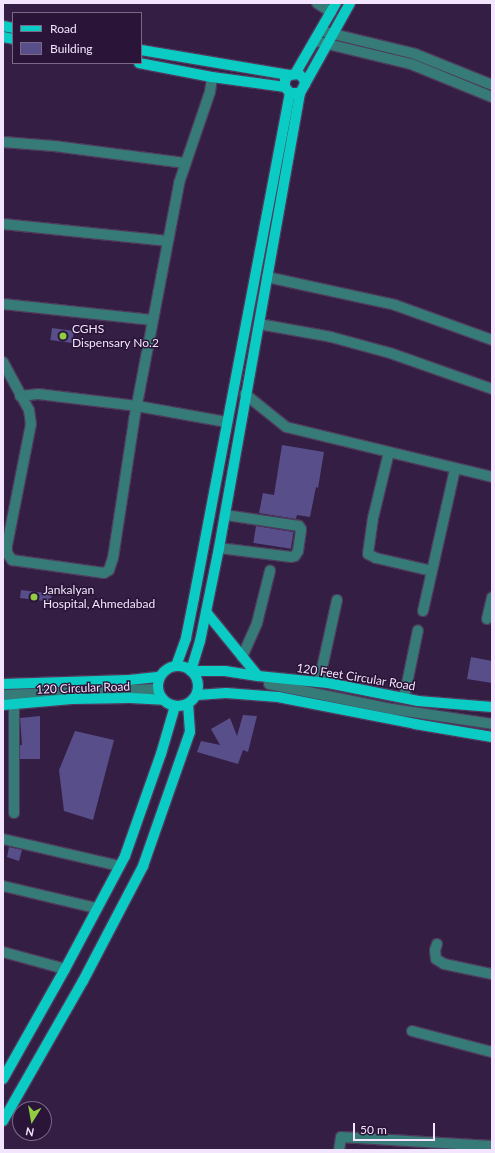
<!DOCTYPE html>
<html>
<head>
<meta charset="utf-8">
<style>
	body { margin:0 }
	#map { position:relative; width:495px; height:1153px; overflow:hidden; background:#341e43; font-family:Lato,sans-serif }
	div>[style] { position:absolute }
	[style*='--x'] { left:calc(var(--x)*1px); top:calc(var(--y)*1px); width:calc(var(--w)*1px); rotate:calc(var(--a)*1deg) }
	.building>* { inset:0; background:#584e89; transform-origin:0 0 }
	.roads { filter:drop-shadow(1px 0 #4f3a5d) drop-shadow(-1px 0 #4f3a5d) drop-shadow(0 1px #4f3a5d) drop-shadow(0 -1px #4f3a5d) }
	.minor>* { height:10px; margin:-5px; padding:0 5px; transform-origin:5px; border-radius:5px; background:#367b77 }
	.major>* { height:10px; margin:-5px; padding:0 5px; transform-origin:5px; border-radius:5px; background:#0bccc5 }
	.major>.ring { margin:-5px; padding:0; box-sizing:content-box; background:none; border:10px solid #0bccc5; border-radius:50% }
	.dots>* { width:11px; height:11px; translate:-50% -50%; box-sizing:border-box; border:2px solid #2a1438; border-radius:50% }
	span { translate:-50% -50%; white-space:nowrap; text-align:center; line-height:1.15; -webkit-text-stroke:3px #2a1438; paint-order:stroke }
	.poi-label { font-size:12px; color:#f2e5fd }
	.left { translate:0 -50%; text-align:left }
	.street-label { font-size:12px; color:#f2e5fd }
	.frame { position:absolute; inset:0; border:4px solid #f2e5fd; pointer-events:none }
	.legend { position:absolute; left:12px; top:12px; width:130px; height:52px; box-sizing:border-box; background:#2a1438; border:1px solid #7a6887; margin:0; padding:5px 7px; list-style:none; font-size:12px; color:#f2e5fd }
	.legend li { display:flex; align-items:center; gap:8px; height:20px }
	.legend b { width:20px; border:1px solid #7a6887 }
	.north { position:absolute; left:12px; top:1101px; width:40px; height:40px; box-sizing:border-box; background:#2a1438; border:1px solid #7a6887; border-radius:50%; rotate:191deg; font-size:11px; font-weight:700; line-height:16px; text-align:center; color:#f2e5fd }
	.north::after { content:''; display:block; margin:auto; width:14px; height:18px; background:#90cd41; clip-path:polygon(50% 0,100% 100%,50% 72%,0 100%) }
	.scale { position:absolute; left:353px; top:1123px; width:82px; height:18px; box-sizing:border-box; border:2px solid #f2e5fd; border-top:0; padding-left:5px; font-size:12px; line-height:14px; white-space:nowrap; color:#f2e5fd; -webkit-text-stroke:3px #2a1438; paint-order:stroke }
</style>
</head>
<body>
<div id="map">
	<div class="building">
		<div style="left:52px;top:328px;width:22px;height:12px;rotate:8deg"></div>
		<div style="clip-path:polygon(282px 445px,324px 452px,318px 488px,316px 487px,310px 517px,297px 515px,296px 519px,259px 513px,263px 493px,274px 495px)"></div>
		<div style="left:256px;top:526px;width:38px;height:17px;rotate:9deg"></div>
		<div style="left:21px;top:590px;width:31px;height:8px;rotate:7deg"></div>
		<div style="clip-path:polygon(471px 657px,492px 661px,492px 683px,467px 679px)"></div>
		<div style="clip-path:polygon(243px 715px,257px 716px,248px 752px,243px 750px,238px 764px,197px 752px,201px 741px,220px 745px,211px 729px,230px 718px,237px 736px)"></div>
		<div style="clip-path:polygon(40px 716px,40px 759px,20px 759px,20px 745px,22px 745px,20px 718px)"></div>
		<div style="clip-path:polygon(75px 731px,114px 740px,93px 820px,64px 811px,59px 770px)"></div>
		<div style="clip-path:polygon(9px 847px,22px 850px,19px 861px,7px 857px)"></div>
	</div>
	<div class="roads">
		<div class="minor">
			<div style="--x:317;--y:3;--w:17;--a:33"></div>
			<div style="--x:321;--y:31;--w:97;--a:13.7"></div>
			<div style="--x:415;--y:54;--w:83;--a:21.9"></div>
			<div style="--x:315;--y:41;--w:99;--a:13.5"></div>
			<div style="--x:411;--y:64;--w:87;--a:22.2"></div>
			<div style="--x:3;--y:142;--w:51;--a:4.5"></div>
			<div style="--x:54;--y:146;--w:132;--a:7.4"></div>
			<div style="--x:3;--y:224;--w:166;--a:5.9"></div>
			<div style="--x:267;--y:277;--w:131;--a:12.3"></div>
			<div style="--x:395;--y:305;--w:103;--a:19.8"></div>
			<div style="--x:3;--y:304;--w:150;--a:6.1"></div>
			<div style="--x:259;--y:324;--w:73;--a:10.2"></div>
			<div style="--x:331;--y:337;--w:61;--a:15.2"></div>
			<div style="--x:390;--y:353;--w:108;--a:19.4"></div>
			<div style="--x:3;--y:362;--w:55;--a:61.6"></div>
			<div style="--x:29;--y:410;--w:14;--a:82"></div>
			<div style="--x:31;--y:424;--w:123;--a:101.2"></div>
			<div style="--x:7;--y:545;--w:8;--a:90"></div>
			<div style="--x:7;--y:553;--w:9;--a:54"></div>
			<div style="--x:12;--y:560;--w:93;--a:8"></div>
			<div style="--x:104;--y:573;--w:6;--a:-31"></div>
			<div style="--x:109;--y:570;--w:13;--a:-72"></div>
			<div style="--x:113;--y:558;--w:140;--a:-81.3"></div>
			<div style="--x:134;--y:420;--w:241;--a:-79.2"></div>
			<div style="--x:179;--y:183;--w:96;--a:-71.2"></div>
			<div style="--x:210;--y:92;--w:15;--a:-82"></div>
			<div style="--x:245;--y:394;--w:53;--a:38.8"></div>
			<div style="--x:286;--y:427;--w:212;--a:13.6"></div>
			<div style="--x:20;--y:396;--w:18;--a:-6"></div>
			<div style="--x:38;--y:394;--w:100;--a:6.9"></div>
			<div style="--x:137;--y:406;--w:91;--a:10.1"></div>
			<div style="--x:389;--y:452;--w:68;--a:103.6"></div>
			<div style="--x:373;--y:518;--w:36;--a:98"></div>
			<div style="--x:368;--y:554;--w:9;--a:27"></div>
			<div style="--x:376;--y:558;--w:57;--a:13.1"></div>
			<div style="--x:219;--y:548;--w:73;--a:7.1"></div>
			<div style="--x:291;--y:557;--w:4;--a:-14"></div>
			<div style="--x:295;--y:556;--w:6;--a:-59"></div>
			<div style="--x:298;--y:551;--w:22;--a:-82"></div>
			<div style="--x:301;--y:529;--w:4;--a:-124"></div>
			<div style="--x:299;--y:526;--w:75;--a:-171.5"></div>
			<div style="--x:423;--y:611;--w:146;--a:-77.3"></div>
			<div style="--x:487;--y:619;--w:22;--a:-77"></div>
			<div style="--x:242;--y:657;--w:37;--a:-66"></div>
			<div style="--x:257;--y:623;--w:54;--a:-76"></div>
			<div style="--x:319;--y:682;--w:84;--a:-77.6"></div>
			<div style="--x:269;--y:684;--w:126;--a:11.5"></div>
			<div style="--x:392;--y:709;--w:101;--a:8.5"></div>
			<div style="--x:3;--y:695;--w:155;--a:-2.2"></div>
			<div style="--x:404;--y:698;--w:69;--a:-78.4"></div>
			<div style="--x:14;--y:704;--w:109;--a:90"></div>
			<div style="--x:3;--y:839;--w:119;--a:13.1"></div>
			<div style="--x:3;--y:886;--w:96;--a:13.3"></div>
			<div style="--x:437;--y:944;--w:6;--a:108"></div>
			<div style="--x:435;--y:950;--w:9;--a:84"></div>
			<div style="--x:436;--y:959;--w:9;--a:32"></div>
			<div style="--x:444;--y:964;--w:49;--a:11.8"></div>
			<div style="--x:3;--y:952;--w:64;--a:15.3"></div>
			<div style="--x:412;--y:1031;--w:83;--a:14.7"></div>
			<div style="--x:339;--y:1150;--w:13;--a:-81"></div>
			<div style="--x:341;--y:1137;--w:151;--a:3.4"></div>
		</div>
		<div class="major">
			<div style="--x:3;--y:26;--w:10;--a:11"></div>
			<div style="--x:3;--y:37;--w:10;--a:11"></div>
			<div style="--x:141;--y:50;--w:150;--a:9.6"></div>
			<div style="--x:289;--y:75;--w:10;--a:-6"></div>
			<div style="--x:299;--y:74;--w:7;--a:45"></div>
			<div style="--x:304;--y:79;--w:5;--a:79"></div>
			<div style="--x:305;--y:84;--w:10;--a:119"></div>
			<div style="--x:300;--y:93;--w:10;--a:180"></div>
			<div style="--x:290;--y:93;--w:8;--a:-130"></div>
			<div style="--x:285;--y:87;--w:7;--a:-90"></div>
			<div style="--x:285;--y:80;--w:6;--a:-51"></div>
			<div style="--x:139;--y:63;--w:74;--a:10.9"></div>
			<div style="--x:212;--y:77;--w:74;--a:7.8"></div>
			<div style="--x:295;--y:74;--w:82;--a:-60"></div>
			<div style="--x:305;--y:84;--w:93;--a:-60.9"></div>
			<div style="--x:300;--y:93;--w:462;--a:100.1"></div>
			<div style="--x:219;--y:548;--w:95;--a:101.5"></div>
			<div style="--x:200;--y:641;--w:31;--a:107"></div>
			<div style="--x:191;--y:671;--w:34;--a:0"></div>
			<div style="--x:225;--y:671;--w:33;--a:9"></div>
			<div style="--x:258;--y:676;--w:70;--a:5.7"></div>
			<div style="--x:328;--y:683;--w:92;--a:11.3"></div>
			<div style="--x:418;--y:701;--w:74;--a:4.6"></div>
			<div style="--x:206;--y:612;--w:82;--a:50.9"></div>
			<div class="ring" style="left:158px;top:666px;width:30px;height:30px"></div>
			<div style="--x:176;--y:666;--w:30;--a:-70"></div>
			<div style="--x:186;--y:638;--w:41;--a:-78.7"></div>
			<div style="--x:194;--y:598;--w:514;--a:-79.24"></div>
			<div style="--x:3;--y:684;--w:126;--a:-1.8"></div>
			<div style="--x:129;--y:680;--w:31;--a:-6"></div>
			<div style="--x:197;--y:695;--w:29;--a:-4"></div>
			<div style="--x:226;--y:693;--w:52;--a:4.4"></div>
			<div style="--x:278;--y:697;--w:140;--a:11.1"></div>
			<div style="--x:415;--y:724;--w:78;--a:9.6"></div>
			<div style="--x:3;--y:705;--w:69;--a:-5"></div>
			<div style="--x:72;--y:699;--w:58;--a:-1"></div>
			<div style="--x:130;--y:698;--w:33;--a:3"></div>
			<div style="--x:3;--y:1079;--w:126;--a:-60.6"></div>
			<div style="--x:65;--y:969;--w:128;--a:-62"></div>
			<div style="--x:125;--y:856;--w:108;--a:-70.6"></div>
			<div style="--x:161;--y:754;--w:50;--a:-73.7"></div>
			<div style="--x:3;--y:1121;--w:161;--a:-60.3"></div>
			<div style="--x:83;--y:981;--w:130;--a:-62.4"></div>
			<div style="--x:143;--y:866;--w:142;--a:-70.7"></div>
			<div style="--x:190;--y:732;--w:28;--a:-94"></div>
		</div>
	</div>
	<div class="dots">
		<div style="left:63px;top:336px;background:#90cd41"></div>
		<div style="left:34px;top:597px;background:#90cd41"></div>
	</div>
	<div class="poi-label">
		<span class="left" style="left:72px;top:336px">CGHS<br>Dispensary No.2</span>
		<span class="left" style="left:43px;top:597px">Jankalyan<br>Hospital, Ahmedabad</span>
	</div>
	<div class="street-label">
		<span style="left:356px;top:677px;rotate:9deg">120 Feet Circular Road</span>
		<span style="left:83px;top:688px;rotate:-2deg">120 Circular Road</span>
	</div>
	<div class="frame"></div>
	<ul class="legend">
	<li><b style="height:5px;background:#0bccc5"></b>Road</li>
	<li><b style="height:11px;background:#584e89"></b>Building</li>
	</ul>
	<div class="north">N</div>
	<div class="scale">50 m</div>
</div>
</body>
</html>
